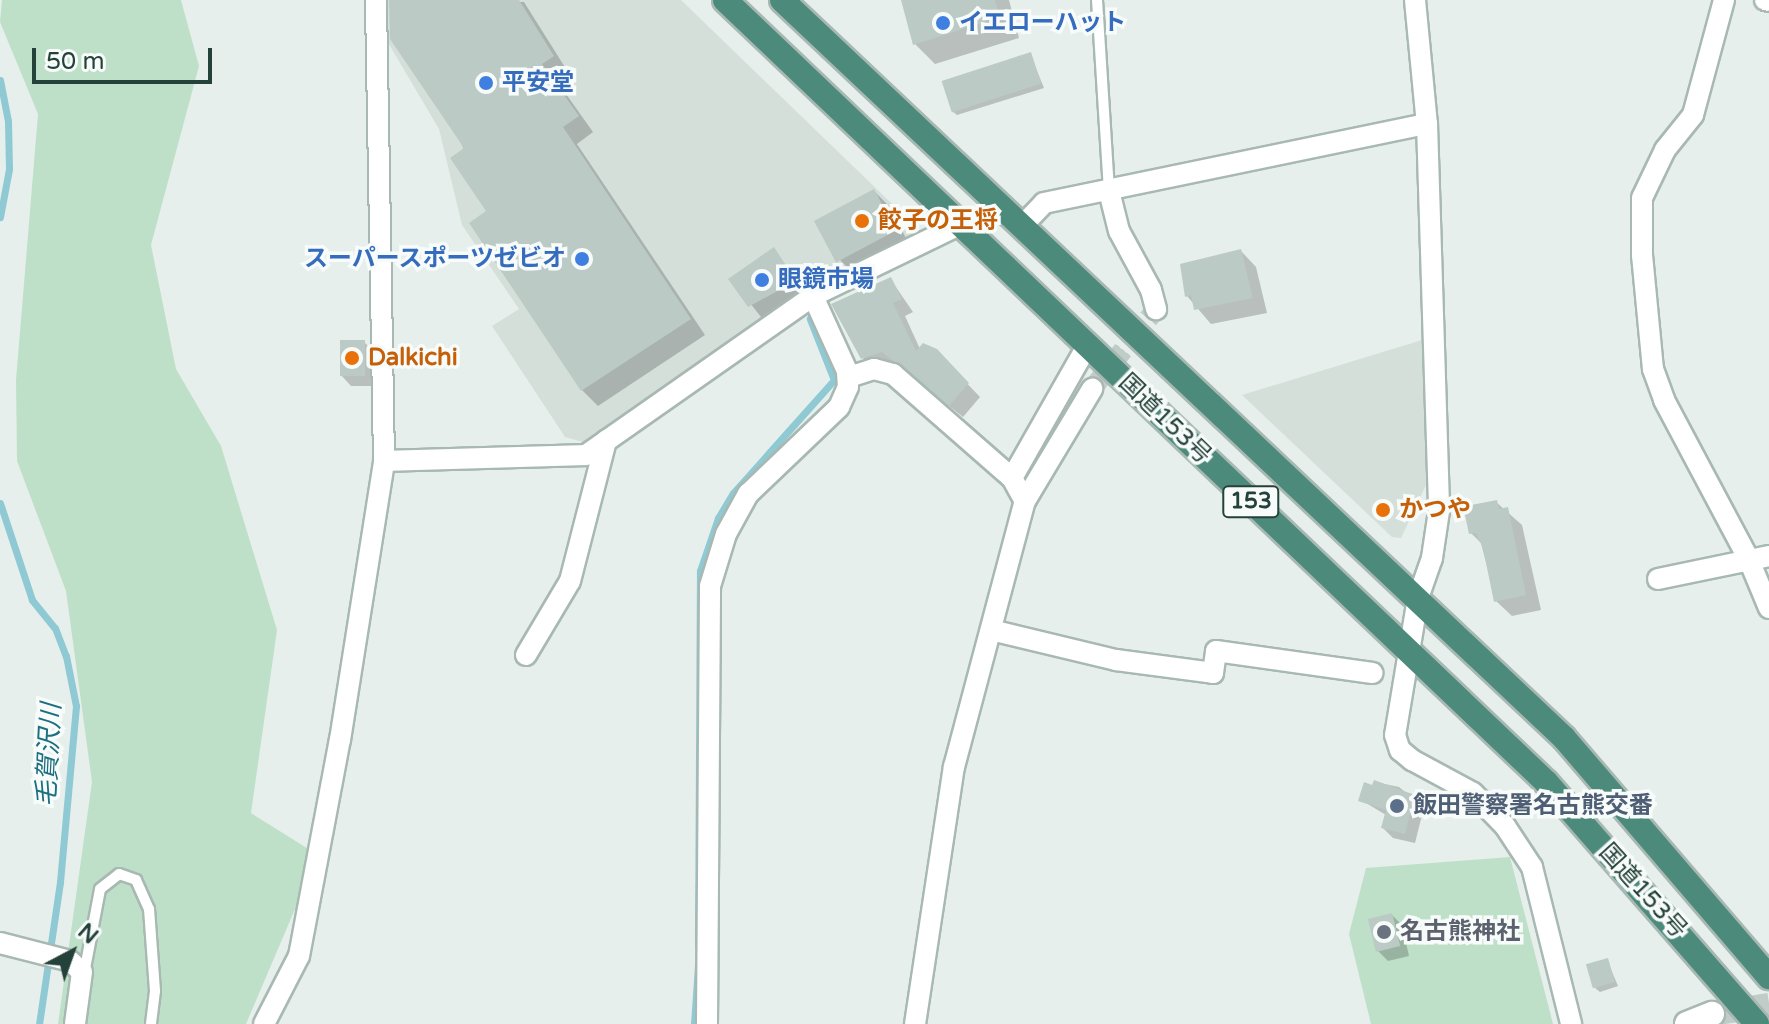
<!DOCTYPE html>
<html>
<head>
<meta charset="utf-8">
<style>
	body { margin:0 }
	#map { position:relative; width:1769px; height:1024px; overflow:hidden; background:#e6efeb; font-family:"Varela Round","Noto Sans JP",sans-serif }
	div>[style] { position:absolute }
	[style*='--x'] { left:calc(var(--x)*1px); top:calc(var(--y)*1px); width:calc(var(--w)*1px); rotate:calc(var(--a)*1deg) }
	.built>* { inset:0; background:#d4dfda }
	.green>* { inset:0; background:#bfe0c8 }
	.shadow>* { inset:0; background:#0003 }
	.stream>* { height:7px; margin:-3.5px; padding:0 3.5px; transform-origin:3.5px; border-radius:3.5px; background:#8ec9d4 }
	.building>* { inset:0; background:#bbcac4; transform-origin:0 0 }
	.minor-tunnel>* { height:20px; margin-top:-10px; transform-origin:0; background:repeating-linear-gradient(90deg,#bfccc8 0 20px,transparent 0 30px) }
	.tertiary-tunnel>* { height:24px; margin-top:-12px; transform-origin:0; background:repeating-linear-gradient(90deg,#bfccc8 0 24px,transparent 0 36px) }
	.roads { filter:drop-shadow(2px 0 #a8b8b2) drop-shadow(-2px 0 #a8b8b2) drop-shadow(0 2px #a8b8b2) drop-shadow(0 -2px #a8b8b2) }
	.service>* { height:10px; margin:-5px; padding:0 5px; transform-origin:5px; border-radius:5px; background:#fff }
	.minor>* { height:20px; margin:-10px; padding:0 10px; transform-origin:10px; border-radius:10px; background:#fff }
	.tertiary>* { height:24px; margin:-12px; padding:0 12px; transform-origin:12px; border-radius:12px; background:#fff }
	.trunk>* { height:24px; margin:-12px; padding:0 12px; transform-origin:12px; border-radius:12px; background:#4c8a7c }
	.dots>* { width:22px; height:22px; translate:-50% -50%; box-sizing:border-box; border:4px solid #f7fbf9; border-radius:50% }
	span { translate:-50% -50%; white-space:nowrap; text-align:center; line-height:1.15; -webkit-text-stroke:7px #f7fbf9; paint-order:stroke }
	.shield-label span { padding:2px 6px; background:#f7fbf9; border:2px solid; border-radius:6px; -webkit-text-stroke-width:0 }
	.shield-label { font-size:22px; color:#24423a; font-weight:700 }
	.shop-label { font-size:24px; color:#366cbe; font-weight:700 }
	.left { translate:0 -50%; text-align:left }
	.right { translate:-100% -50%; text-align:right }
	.food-label { font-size:24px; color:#c56008; font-weight:700 }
	.street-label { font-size:24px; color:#24423a }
	.service-label { font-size:24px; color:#4e5e75; font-weight:700 }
	.worship-label { font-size:24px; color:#5b616d; font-weight:700 }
	.water-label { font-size:26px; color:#1c6f80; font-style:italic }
	.north { position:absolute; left:32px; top:912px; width:80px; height:80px; -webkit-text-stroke:6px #f7fbf9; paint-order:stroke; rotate:41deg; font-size:22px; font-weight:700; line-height:32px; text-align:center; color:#24423a }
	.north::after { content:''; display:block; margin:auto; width:28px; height:36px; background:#24423a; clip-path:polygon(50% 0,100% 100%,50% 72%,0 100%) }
	.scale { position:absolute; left:32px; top:48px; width:180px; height:36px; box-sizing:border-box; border:4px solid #24423a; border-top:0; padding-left:10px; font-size:24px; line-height:28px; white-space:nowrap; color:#24423a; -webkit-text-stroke:6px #f7fbf9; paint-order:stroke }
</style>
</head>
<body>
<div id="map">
	<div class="built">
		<div style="clip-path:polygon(386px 0,681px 0,916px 227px,913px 236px,821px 280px,586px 443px,565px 437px,492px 326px,519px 309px,462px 225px,439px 129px,387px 41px)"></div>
		<div style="clip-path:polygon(1422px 340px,1427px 483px,1401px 538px,1392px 537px,1242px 395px)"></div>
	</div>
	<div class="green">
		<div style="clip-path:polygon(2px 0,181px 0,199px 66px,151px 245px,176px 369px,221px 446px,277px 630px,251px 813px,318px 855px,246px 1024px,58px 1024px,92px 782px,66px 591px,17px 461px,16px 380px,38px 114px,0 22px)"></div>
		<div style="clip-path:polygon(1510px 857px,1553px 1024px,1371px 1024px,1349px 934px,1366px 868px)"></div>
	</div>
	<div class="shadow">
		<div style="clip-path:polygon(391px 0,524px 2px,568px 72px,556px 80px,593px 132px,577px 144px,705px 335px,598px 406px,582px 390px)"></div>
		<div style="clip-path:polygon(905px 0,1009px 0,1019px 38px,935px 64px,915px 44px)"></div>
		<div style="clip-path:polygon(1030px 54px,1044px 88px,957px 115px,952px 111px)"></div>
		<div style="clip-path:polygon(874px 191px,890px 207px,910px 246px,855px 275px,839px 259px)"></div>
		<div style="clip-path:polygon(774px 250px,810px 297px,765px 322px,731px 279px)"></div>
		<div style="clip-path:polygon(1241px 251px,1256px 267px,1267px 313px,1211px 324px,1187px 296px)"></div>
		<div style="clip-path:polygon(891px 280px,913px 312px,905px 316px,920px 349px,936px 351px,980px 397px,963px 417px,896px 364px,876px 371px,863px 358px)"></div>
		<div style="clip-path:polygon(364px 342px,375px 353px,374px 386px,351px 386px,341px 375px)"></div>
		<div style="clip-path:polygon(1496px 502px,1522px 525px,1541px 610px,1512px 616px,1496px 601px,1481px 543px,1471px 533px)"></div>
		<div style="clip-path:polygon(1375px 782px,1399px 787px,1424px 807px,1415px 843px,1393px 838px,1383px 828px,1386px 815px,1361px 800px)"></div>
		<div style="clip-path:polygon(1392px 915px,1402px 925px,1409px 956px,1388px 961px,1378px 951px)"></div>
		<div style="clip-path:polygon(1607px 960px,1618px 986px,1600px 992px,1595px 988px)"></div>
	</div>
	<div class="stream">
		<div style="--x:0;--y:80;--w:42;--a:79"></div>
		<div style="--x:8;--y:121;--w:48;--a:88.8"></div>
		<div style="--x:9;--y:169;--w:49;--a:100.6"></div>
		<div style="--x:0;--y:503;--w:102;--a:71.7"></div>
		<div style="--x:32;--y:600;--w:36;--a:51"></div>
		<div style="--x:55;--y:628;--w:30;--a:69"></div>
		<div style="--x:66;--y:656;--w:51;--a:78.7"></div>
		<div style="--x:76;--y:706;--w:177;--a:95.2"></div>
		<div style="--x:60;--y:882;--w:144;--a:98.4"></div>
		<div style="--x:698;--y:945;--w:374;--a:-89.7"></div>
		<div style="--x:700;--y:571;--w:56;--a:-71.2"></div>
		<div style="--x:718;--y:518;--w:29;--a:-59"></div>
		<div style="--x:733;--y:493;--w:152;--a:-48.2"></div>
		<div style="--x:834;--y:380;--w:66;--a:-111.5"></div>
		<div style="--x:694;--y:1024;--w:58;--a:-86.1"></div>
	</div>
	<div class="building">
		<div style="clip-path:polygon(389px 0,519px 0,554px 56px,542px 64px,579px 116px,563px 127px,691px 319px,581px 391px,469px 223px,486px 211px,450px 158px,464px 148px,390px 39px)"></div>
		<div style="clip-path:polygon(901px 0,995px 0,1000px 17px,913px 45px)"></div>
		<div style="left:1031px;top:52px;width:33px;height:94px;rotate:72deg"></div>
		<div style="left:874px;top:189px;width:47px;height:68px;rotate:62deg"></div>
		<div style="clip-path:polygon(774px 247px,796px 281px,748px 307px,728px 279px)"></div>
		<div style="clip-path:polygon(1241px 249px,1253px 298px,1194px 310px,1191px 295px,1185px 297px,1180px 264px)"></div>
		<div style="clip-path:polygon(891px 277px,902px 299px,893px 303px,916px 351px,923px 343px,937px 349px,969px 383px,949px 406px,882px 352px,861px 359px,831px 304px)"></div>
		<div style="left:340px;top:340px;width:25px;height:36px"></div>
		<div style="clip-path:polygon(1497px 500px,1499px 509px,1508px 507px,1526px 595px,1494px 602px,1483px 548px,1476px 533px,1469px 534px,1465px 515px,1466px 506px)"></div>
		<div style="clip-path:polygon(1374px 780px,1415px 795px,1405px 834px,1381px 828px,1386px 810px,1358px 801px,1364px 782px,1372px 785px)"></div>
		<div style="left:1392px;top:913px;width:34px;height:25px;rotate:76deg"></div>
		<div style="left:1608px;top:958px;width:25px;height:23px;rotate:74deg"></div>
	</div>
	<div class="minor-tunnel">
		<div style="--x:1092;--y:389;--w:102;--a:-51.3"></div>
	</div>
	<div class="tertiary-tunnel">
		<div style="--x:1712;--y:1014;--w:58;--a:-9"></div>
	</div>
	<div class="roads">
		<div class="service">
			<div style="--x:1097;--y:0;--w:191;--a:86.4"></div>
			<div style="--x:84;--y:974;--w:86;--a:-79.3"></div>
			<div style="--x:100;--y:889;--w:24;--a:-38"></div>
			<div style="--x:119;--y:874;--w:18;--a:19"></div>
			<div style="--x:136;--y:880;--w:32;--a:66"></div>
			<div style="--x:149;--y:909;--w:82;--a:85.8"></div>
			<div style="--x:155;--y:991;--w:33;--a:97"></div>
		</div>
		<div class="minor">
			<div style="--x:1415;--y:0;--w:125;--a:84.5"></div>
			<div style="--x:1427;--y:124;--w:387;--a:88.2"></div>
			<div style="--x:1439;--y:511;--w:48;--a:98.5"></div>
			<div style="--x:1432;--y:558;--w:42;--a:109.3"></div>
			<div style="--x:1418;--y:598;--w:139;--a:99.5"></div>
			<div style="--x:1395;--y:735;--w:16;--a:72"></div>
			<div style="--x:1400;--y:750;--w:16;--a:40"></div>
			<div style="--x:1412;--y:760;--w:69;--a:28.4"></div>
			<div style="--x:1473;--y:793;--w:46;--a:45.9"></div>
			<div style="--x:1505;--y:826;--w:49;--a:56.6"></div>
			<div style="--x:1532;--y:867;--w:162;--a:76"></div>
			<div style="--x:1724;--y:0;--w:119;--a:105.1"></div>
			<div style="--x:1693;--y:115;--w:45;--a:128.7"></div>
			<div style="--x:1665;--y:150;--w:53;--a:115.6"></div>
			<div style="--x:1642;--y:198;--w:57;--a:90"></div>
			<div style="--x:1642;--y:255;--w:115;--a:84.5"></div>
			<div style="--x:1653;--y:369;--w:33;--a:70"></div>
			<div style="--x:1664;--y:400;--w:181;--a:62"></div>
			<div style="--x:1749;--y:560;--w:52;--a:67.4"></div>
			<div style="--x:1765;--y:0;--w:4;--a:14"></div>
			<div style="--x:1109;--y:191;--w:41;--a:76"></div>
			<div style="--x:1119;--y:231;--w:67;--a:61.5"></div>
			<div style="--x:1151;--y:290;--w:20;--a:75"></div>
			<div style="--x:1021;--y:227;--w:33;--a:-46"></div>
			<div style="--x:1044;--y:203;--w:391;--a:-11.7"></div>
			<div style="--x:849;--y:377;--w:26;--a:-18"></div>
			<div style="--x:874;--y:369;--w:20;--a:15"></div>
			<div style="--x:893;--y:374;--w:158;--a:41.2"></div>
			<div style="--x:1012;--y:478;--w:26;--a:61"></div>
			<div style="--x:384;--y:461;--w:202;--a:-1.7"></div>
			<div style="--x:586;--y:455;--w:277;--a:-35"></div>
			<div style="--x:813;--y:296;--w:165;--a:-25.9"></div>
			<div style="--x:1012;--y:478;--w:154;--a:-60.4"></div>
			<div style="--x:1658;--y:579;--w:113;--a:-11.7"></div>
			<div style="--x:991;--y:630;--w:129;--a:13.5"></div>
			<div style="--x:1116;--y:660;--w:98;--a:7.6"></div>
			<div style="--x:1213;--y:673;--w:22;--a:-82"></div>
			<div style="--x:1216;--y:651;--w:158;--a:8"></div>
			<div style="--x:526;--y:655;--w:86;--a:-59.3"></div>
			<div style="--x:570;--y:581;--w:145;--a:-75.6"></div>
			<div style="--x:0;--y:943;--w:72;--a:14.4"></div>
			<div style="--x:70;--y:961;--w:16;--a:43"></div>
			<div style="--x:82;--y:972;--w:52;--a:97.7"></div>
			<div style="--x:264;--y:1024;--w:76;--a:-62.8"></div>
			<div style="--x:299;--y:956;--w:220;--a:-79.3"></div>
			<div style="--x:340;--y:740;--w:282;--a:-81"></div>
			<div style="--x:384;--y:461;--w:461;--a:-91"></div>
			<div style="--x:707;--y:1024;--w:438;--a:-89.6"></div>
			<div style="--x:710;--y:586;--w:54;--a:-72.9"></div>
			<div style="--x:726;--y:534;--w:46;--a:-61.2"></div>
			<div style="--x:748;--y:494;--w:126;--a:-43.7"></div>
			<div style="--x:839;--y:407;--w:22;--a:-66"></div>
			<div style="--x:848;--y:387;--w:16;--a:-94"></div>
			<div style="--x:847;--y:371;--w:82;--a:-114.4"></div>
			<div style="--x:915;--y:1024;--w:260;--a:-81.4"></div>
			<div style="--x:954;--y:767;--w:275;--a:-75.1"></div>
			<div style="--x:1025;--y:501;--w:131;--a:-59.1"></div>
		</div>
		<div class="tertiary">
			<div style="--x:1687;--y:1024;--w:27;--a:-22"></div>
		</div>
		<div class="trunk">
			<div style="--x:725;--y:0;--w:1134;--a:43.61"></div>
			<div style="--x:1546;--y:782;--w:321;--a:48.9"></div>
			<div style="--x:782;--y:0;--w:1075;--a:43.34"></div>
			<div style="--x:1564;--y:738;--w:315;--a:49.4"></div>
		</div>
	</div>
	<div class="dots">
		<div style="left:943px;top:23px;background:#3f7fe0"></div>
		<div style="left:486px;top:83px;background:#3f7fe0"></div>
		<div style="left:862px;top:221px;background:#e8710a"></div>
		<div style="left:582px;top:259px;background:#3f7fe0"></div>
		<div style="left:762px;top:280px;background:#3f7fe0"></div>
		<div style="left:352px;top:358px;background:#e8710a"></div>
		<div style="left:1383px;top:510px;background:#e8710a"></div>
		<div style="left:1397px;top:806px;background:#5c6f8a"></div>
		<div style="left:1384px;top:932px;background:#6b7280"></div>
	</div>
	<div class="shield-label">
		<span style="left:1251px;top:502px">153</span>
	</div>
	<div class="shop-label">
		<span class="left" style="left:959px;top:23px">イエローハット</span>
		<span class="left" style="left:502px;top:83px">平安堂</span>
		<span class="right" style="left:566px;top:259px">スーパースポーツゼビオ</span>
		<span class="left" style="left:778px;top:280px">眼鏡市場</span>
	</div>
	<div class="food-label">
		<span class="left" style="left:878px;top:221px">餃子の王将</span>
		<span class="left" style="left:368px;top:358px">Dalkichi</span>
		<span class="left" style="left:1399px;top:510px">かつや</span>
	</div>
	<div class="street-label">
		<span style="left:1165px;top:419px;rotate:44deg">国道153号</span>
		<span style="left:1643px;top:891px;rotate:48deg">国道153号</span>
	</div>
	<div class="service-label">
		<span class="left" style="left:1413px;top:806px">飯田警察署名古熊交番</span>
	</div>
	<div class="worship-label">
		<span class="left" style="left:1400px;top:932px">名古熊神社</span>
	</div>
	<div class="water-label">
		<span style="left:49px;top:755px;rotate:-87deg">毛賀沢川</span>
	</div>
	<div class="north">N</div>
	<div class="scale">50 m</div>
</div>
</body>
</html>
